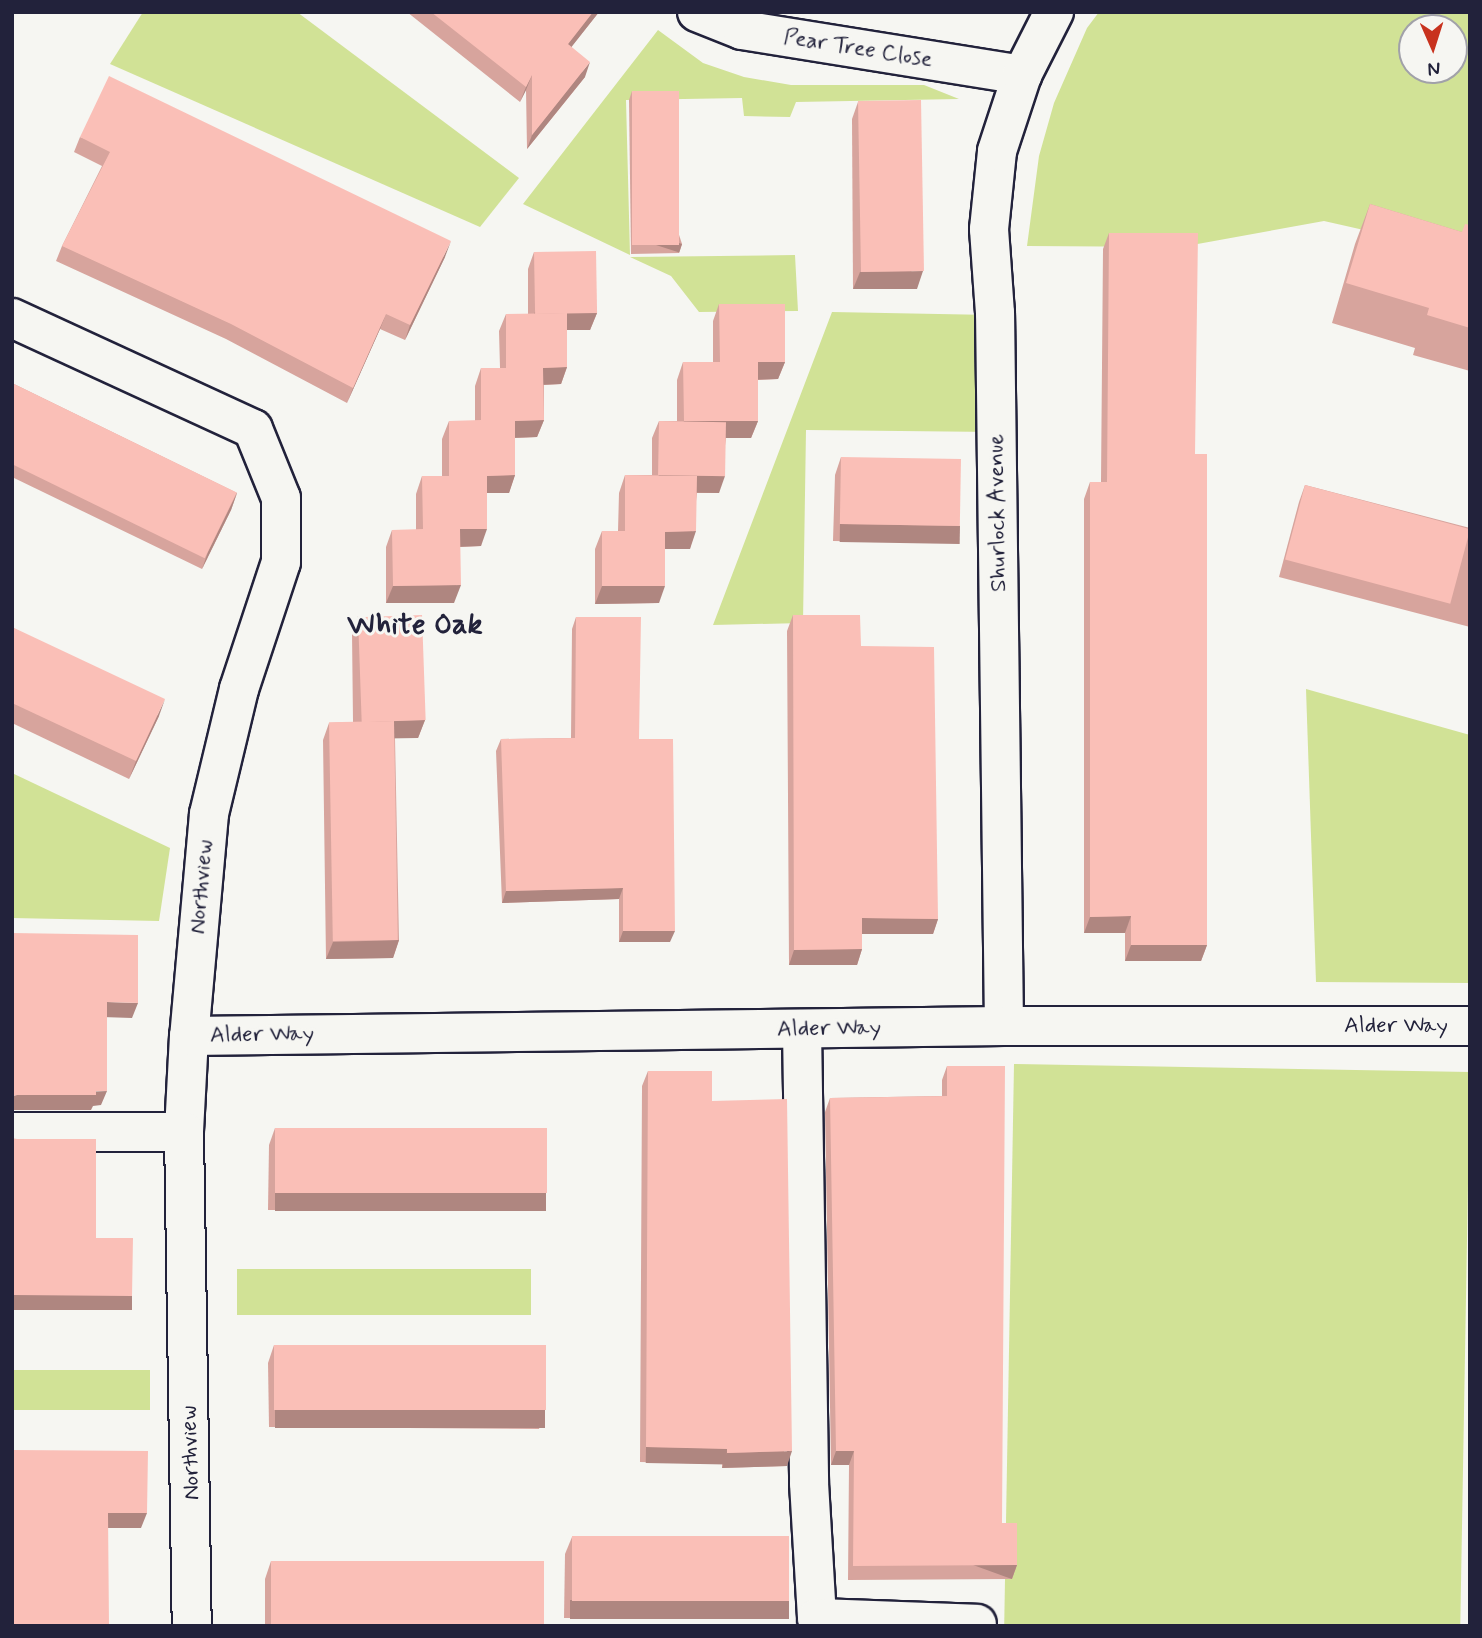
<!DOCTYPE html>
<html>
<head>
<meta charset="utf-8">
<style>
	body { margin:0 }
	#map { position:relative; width:1482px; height:1638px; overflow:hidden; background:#f6f6f2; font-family:Mynerve,sans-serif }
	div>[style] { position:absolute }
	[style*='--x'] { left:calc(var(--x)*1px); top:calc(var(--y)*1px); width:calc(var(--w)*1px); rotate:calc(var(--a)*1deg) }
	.green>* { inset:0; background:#d1e296; transform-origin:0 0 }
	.roads { filter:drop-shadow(2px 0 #22223b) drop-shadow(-2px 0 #22223b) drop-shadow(0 2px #22223b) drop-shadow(0 -2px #22223b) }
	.minor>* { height:38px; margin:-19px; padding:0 19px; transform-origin:19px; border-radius:19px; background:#f6f6f2 }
	.wall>* { inset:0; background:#d7a49d }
	.shaded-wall>* { inset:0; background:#af8680; transform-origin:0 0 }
	.building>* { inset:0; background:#fabfb7; transform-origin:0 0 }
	span { translate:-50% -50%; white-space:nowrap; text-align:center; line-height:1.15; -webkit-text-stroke:6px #f6f6f2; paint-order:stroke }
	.street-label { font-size:23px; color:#22223b }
	.district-label { font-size:30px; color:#22223b; font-weight:700 }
	.frame { position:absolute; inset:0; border:14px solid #22223b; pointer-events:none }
	.north { position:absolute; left:1398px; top:14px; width:70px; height:70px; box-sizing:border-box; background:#f6f6f2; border:2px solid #a1a1a9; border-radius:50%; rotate:177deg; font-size:19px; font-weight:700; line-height:28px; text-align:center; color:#22223b }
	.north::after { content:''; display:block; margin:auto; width:24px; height:32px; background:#c8321e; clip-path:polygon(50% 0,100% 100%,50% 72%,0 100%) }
</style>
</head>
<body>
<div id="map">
	<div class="green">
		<div style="clip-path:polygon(143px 12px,297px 12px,519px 178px,480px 227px,110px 64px)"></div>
		<div style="clip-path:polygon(evenodd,1099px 12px,1470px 12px,1470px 254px,1324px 221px,1181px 247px,1027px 246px,1039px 156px,1054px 103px,1087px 28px,1099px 12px,1412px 28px,1454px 28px,1454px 70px,1412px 70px,1412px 28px)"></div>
		<div style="clip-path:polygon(658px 30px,703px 63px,744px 77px,791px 85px,924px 85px,959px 99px,796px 102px,790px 117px,744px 116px,742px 98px,626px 100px,630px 255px,523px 204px)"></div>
		<div style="clip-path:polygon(795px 255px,798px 311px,699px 312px,671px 276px,630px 257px)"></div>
		<div style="clip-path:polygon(832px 312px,992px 315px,994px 432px,806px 430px,803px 623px,713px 625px)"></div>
		<div style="clip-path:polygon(1306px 689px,1470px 735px,1470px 983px,1316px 982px)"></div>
		<div style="clip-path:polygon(12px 773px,170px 848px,159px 921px,12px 918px)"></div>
		<div style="left:1014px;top:1064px;width:456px;height:562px;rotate:1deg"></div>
		<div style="left:531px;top:1269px;width:46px;height:294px;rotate:90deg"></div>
		<div style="left:12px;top:1370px;width:138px;height:40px"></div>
	</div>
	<div class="roads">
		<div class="minor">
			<div style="--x:697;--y:12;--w:48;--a:21.8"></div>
			<div style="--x:742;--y:30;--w:284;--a:9.1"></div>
			<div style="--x:12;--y:318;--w:265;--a:24.7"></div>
			<div style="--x:253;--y:429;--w:74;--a:67.9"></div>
			<div style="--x:281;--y:498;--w:64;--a:90"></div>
			<div style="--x:281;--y:562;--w:134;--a:108.3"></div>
			<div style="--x:239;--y:689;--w:129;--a:103.5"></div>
			<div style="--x:209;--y:814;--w:223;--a:95.1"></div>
			<div style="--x:189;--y:1036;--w:96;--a:93"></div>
			<div style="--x:184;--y:1132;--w:494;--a:89.1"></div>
			<div style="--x:1004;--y:1026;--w:713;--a:-90.72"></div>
			<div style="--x:995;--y:313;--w:84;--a:-94.1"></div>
			<div style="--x:989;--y:229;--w:78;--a:-84.1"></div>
			<div style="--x:997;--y:151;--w:80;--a:-71.8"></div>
			<div style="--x:1022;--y:75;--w:71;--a:-63.1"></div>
			<div style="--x:802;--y:1029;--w:454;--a:89.1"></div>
			<div style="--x:809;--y:1483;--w:135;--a:86.6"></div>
			<div style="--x:817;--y:1618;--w:160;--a:2.1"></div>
			<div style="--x:189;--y:1036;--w:815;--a:-0.7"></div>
			<div style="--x:1004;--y:1026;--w:466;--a:0"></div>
			<div style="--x:12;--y:1132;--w:172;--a:0"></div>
		</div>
	</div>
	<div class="wall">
		<div style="clip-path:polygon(407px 12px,599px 12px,571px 47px,585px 77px,527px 149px,526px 90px,520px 102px)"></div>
		<div style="clip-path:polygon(632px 91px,682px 244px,679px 253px,631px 254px,629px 100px)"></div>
		<div style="clip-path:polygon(858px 102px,917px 289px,853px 289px,852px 119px)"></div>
		<div style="clip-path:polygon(80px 137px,445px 257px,405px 340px,380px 329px,347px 403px,226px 339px,56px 261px,62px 246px,102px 166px,74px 152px)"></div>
		<div style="clip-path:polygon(1370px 204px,1462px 232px,1470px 225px,1470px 371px,1413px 355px,1415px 348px,1332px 323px,1355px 244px)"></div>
		<div style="clip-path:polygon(1109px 233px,1195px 454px,1207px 945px,1201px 961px,1125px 961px,1125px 933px,1084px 933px,1084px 499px,1090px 482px,1101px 482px,1103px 249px)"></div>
		<div style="clip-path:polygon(534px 252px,597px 313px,590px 330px,567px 330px,567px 367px,561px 384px,544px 385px,544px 420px,537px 437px,515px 438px,515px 475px,509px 493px,487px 493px,481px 546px,460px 547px,454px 603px,386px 603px,386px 547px,392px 530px,416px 530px,416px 494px,422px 476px,442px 476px,442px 439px,449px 421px,475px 421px,475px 386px,481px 368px,500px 368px,499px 331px,506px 314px,528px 314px,528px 269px)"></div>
		<div style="clip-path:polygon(719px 304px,785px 362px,778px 379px,758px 380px,758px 421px,751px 438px,726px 438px,719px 493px,697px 493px,690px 549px,665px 549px,659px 603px,595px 604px,595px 549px,602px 531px,618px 531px,619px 493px,625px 475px,652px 475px,652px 438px,659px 421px,677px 421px,677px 380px,683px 362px,713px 362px,713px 321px)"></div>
		<div style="clip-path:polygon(12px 383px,237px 493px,231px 510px,202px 569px,12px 477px)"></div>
		<div style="clip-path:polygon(841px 457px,960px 526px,954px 543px,833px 541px,835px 475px)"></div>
		<div style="clip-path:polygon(1305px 485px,1470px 528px,1470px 627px,1279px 577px,1299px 502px)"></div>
		<div style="clip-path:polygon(793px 615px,861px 646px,938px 919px,933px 934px,862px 934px,862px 949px,857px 965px,789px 965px,787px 631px)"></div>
		<div style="clip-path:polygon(358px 616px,425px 720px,418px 738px,395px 738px,399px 940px,393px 958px,326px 959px,323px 740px,329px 723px,353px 722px,352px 633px)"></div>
		<div style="clip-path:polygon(576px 617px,639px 739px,670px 942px,619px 942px,619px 899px,502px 903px,496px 751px,501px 739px,571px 738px,572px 629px)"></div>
		<div style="clip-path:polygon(12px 627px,159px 716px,129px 779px,12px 723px)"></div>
		<div style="clip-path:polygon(947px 1066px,1002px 1523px,1017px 1565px,1012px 1579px,848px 1580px,849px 1465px,831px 1465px,825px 1112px,830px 1098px,942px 1096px,942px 1080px)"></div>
		<div style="clip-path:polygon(648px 1071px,712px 1101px,787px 1466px,722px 1468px,722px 1464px,640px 1462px,642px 1086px)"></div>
		<div style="clip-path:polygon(275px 1128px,546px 1194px,540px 1211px,268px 1210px,269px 1145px)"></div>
		<div style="clip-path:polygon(274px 1345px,545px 1411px,539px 1429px,269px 1427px,268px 1363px)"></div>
		<div style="clip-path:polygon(572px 1537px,789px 1601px,782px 1619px,564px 1618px,565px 1554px)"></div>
		<div style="clip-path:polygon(271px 1561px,544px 1626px,265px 1626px,265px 1579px)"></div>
	</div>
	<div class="shaded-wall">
		<div style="clip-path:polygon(593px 12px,599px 12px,562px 59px,568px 44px)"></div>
		<div style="clip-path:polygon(590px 62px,585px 77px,527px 149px,532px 135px)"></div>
		<div style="clip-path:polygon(532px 75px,526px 90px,520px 102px,526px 87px)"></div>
		<div style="clip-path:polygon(451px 241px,445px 257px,405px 340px,410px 325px)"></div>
		<div style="left:682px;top:244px;width:9px;height:48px;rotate:108deg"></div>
		<div style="clip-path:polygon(923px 271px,917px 289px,853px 289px,860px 272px)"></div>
		<div style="clip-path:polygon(535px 312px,597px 313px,590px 330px,529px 330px)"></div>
		<div style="clip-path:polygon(386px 314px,380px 329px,347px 403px,353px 388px)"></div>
		<div style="clip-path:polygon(752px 362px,785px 362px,778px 379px,746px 380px)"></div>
		<div style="clip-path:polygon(567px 367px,561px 384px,537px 385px,543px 368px)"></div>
		<div style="clip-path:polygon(544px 420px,537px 437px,509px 438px,515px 421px)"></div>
		<div style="clip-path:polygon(684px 421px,758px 421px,751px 438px,677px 438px)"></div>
		<div style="clip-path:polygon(515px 475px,509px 493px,481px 493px,487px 476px)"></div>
		<div style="clip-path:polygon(659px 475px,725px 476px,719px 493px,652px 492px)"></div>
		<div style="clip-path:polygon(237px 493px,231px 510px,202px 569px,208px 552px)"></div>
		<div style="left:840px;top:524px;width:120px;height:18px;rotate:1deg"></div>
		<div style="clip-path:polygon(460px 529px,487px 529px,481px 546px,454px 547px)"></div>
		<div style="clip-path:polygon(696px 531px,690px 549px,659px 549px,665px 532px)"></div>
		<div style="clip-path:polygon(461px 585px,454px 603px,386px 603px,393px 586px)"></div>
		<div style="clip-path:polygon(602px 586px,665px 586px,659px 603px,595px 604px)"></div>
		<div style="clip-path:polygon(165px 699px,159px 716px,129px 779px,136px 761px)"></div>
		<div style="clip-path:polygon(425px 720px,418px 738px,353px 739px,360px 722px)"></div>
		<div style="clip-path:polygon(623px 888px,619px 899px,502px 903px,506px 891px)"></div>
		<div style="clip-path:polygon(1131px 916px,1125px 933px,1084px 933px,1090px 917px)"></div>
		<div style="clip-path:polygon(862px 918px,938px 919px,933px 934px,857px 934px)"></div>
		<div style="clip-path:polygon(623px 931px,675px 931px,670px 942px,619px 942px)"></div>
		<div style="clip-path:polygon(399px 940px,393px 958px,326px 959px,333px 942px)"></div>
		<div style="clip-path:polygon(1131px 945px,1207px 945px,1201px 961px,1125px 961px)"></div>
		<div style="clip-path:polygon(862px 949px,857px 965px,789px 965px,794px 950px)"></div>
		<div style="clip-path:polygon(107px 1002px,138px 1003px,132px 1018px,102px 1017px)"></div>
		<div style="clip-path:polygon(107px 1091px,101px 1105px,93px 1106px,91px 1110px,12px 1110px,12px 1096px,17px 1095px)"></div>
		<div style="left:275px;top:1193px;width:271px;height:18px"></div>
		<div style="left:12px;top:1295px;width:120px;height:15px"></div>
		<div style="left:275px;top:1410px;width:270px;height:18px"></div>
		<div style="left:646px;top:1447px;width:81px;height:16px;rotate:1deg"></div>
		<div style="clip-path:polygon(792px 1451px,787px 1466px,722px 1468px,727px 1453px)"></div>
		<div style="clip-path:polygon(836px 1451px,854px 1451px,849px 1465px,831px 1465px)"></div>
		<div style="clip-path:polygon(108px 1513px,147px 1513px,141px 1528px,103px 1528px)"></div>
		<div style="left:1017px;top:1565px;width:15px;height:164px;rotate:110deg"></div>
		<div style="left:570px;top:1600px;width:219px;height:19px"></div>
	</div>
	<div class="building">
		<div style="clip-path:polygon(431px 12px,593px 12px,568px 44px,590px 62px,532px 135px,532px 75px,526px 87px)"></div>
		<div style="clip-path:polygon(109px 76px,451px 241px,410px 325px,386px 314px,353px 388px,231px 324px,62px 246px,110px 152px,80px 137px)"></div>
		<div style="left:632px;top:91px;width:47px;height:154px"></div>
		<div style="left:921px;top:100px;width:171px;height:63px;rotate:89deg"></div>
		<div style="clip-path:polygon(1370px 204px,1462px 232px,1465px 224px,1470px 225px,1470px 328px,1427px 315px,1429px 308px,1346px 283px)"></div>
		<div style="clip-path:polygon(1109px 233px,1198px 233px,1195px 454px,1207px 454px,1207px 945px,1131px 945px,1131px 916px,1090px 917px,1090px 482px,1107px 482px)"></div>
		<div style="left:596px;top:251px;width:62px;height:62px;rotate:89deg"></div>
		<div style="clip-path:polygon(719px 304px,785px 304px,785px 362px,752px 362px,758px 362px,758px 421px,684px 421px,683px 362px,720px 362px)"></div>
		<div style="clip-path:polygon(567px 313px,567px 367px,543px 368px,544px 420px,515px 421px,515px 475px,487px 476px,487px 529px,460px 529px,461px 585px,393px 586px,392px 530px,423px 529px,422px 476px,449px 476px,449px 421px,481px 420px,481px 368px,506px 368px,506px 314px)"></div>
		<div style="left:12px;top:383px;width:250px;height:73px;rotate:26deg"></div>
		<div style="left:659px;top:421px;width:67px;height:54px;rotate:1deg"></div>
		<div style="left:841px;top:457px;width:120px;height:67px;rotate:1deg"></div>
		<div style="clip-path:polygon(625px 475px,697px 476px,696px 531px,665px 532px,665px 586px,602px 586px,602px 531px,625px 531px)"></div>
		<div style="left:1305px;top:485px;width:171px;height:77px;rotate:15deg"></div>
		<div style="left:422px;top:615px;width:105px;height:64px;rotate:88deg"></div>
		<div style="clip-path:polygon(793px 615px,860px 615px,861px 646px,934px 647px,938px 919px,862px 918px,862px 949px,794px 950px)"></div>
		<div style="clip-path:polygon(576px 617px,641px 617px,639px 739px,673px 739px,675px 931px,623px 931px,623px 888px,506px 891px,501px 739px,575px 738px)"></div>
		<div style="clip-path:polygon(12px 627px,165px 699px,136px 761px,12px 703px)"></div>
		<div style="left:394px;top:721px;width:219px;height:65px;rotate:89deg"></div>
		<div style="clip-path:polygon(12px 933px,138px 935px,138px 1003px,107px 1002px,107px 1091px,96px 1091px,96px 1095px,17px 1095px,12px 1096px)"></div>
		<div style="clip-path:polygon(947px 1066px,1005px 1066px,1002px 1523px,1017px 1523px,1017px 1565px,853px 1566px,854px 1451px,836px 1451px,830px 1098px,947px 1096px)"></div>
		<div style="clip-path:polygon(648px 1071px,712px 1071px,712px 1101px,787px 1099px,792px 1451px,727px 1453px,727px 1449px,646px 1447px)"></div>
		<div style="left:275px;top:1128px;width:272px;height:65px"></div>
		<div style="clip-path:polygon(12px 1138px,17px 1139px,96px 1139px,96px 1238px,133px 1238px,132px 1296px,12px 1295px)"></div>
		<div style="left:274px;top:1345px;width:272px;height:65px"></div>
		<div style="clip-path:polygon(12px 1450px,148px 1451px,147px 1513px,108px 1513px,109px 1626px,12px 1626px)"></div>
		<div style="left:789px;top:1536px;width:65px;height:217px;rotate:90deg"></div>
		<div style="left:271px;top:1561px;width:273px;height:65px"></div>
	</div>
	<div class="street-label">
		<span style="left:858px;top:49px;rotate:9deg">Pear Tree Close</span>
		<span style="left:998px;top:513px;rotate:-91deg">Shurlock Avenue</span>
		<span style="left:202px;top:887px;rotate:-85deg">Northview</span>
		<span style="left:1396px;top:1026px">Alder Way</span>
		<span style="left:829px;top:1029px;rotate:-1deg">Alder Way</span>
		<span style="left:262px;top:1035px;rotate:-1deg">Alder Way</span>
		<span style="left:191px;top:1453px;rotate:-92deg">Northview</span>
	</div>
	<div class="district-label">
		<span style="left:415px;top:625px">White Oak</span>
	</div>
	<div class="frame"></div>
	<div class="north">N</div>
</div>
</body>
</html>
